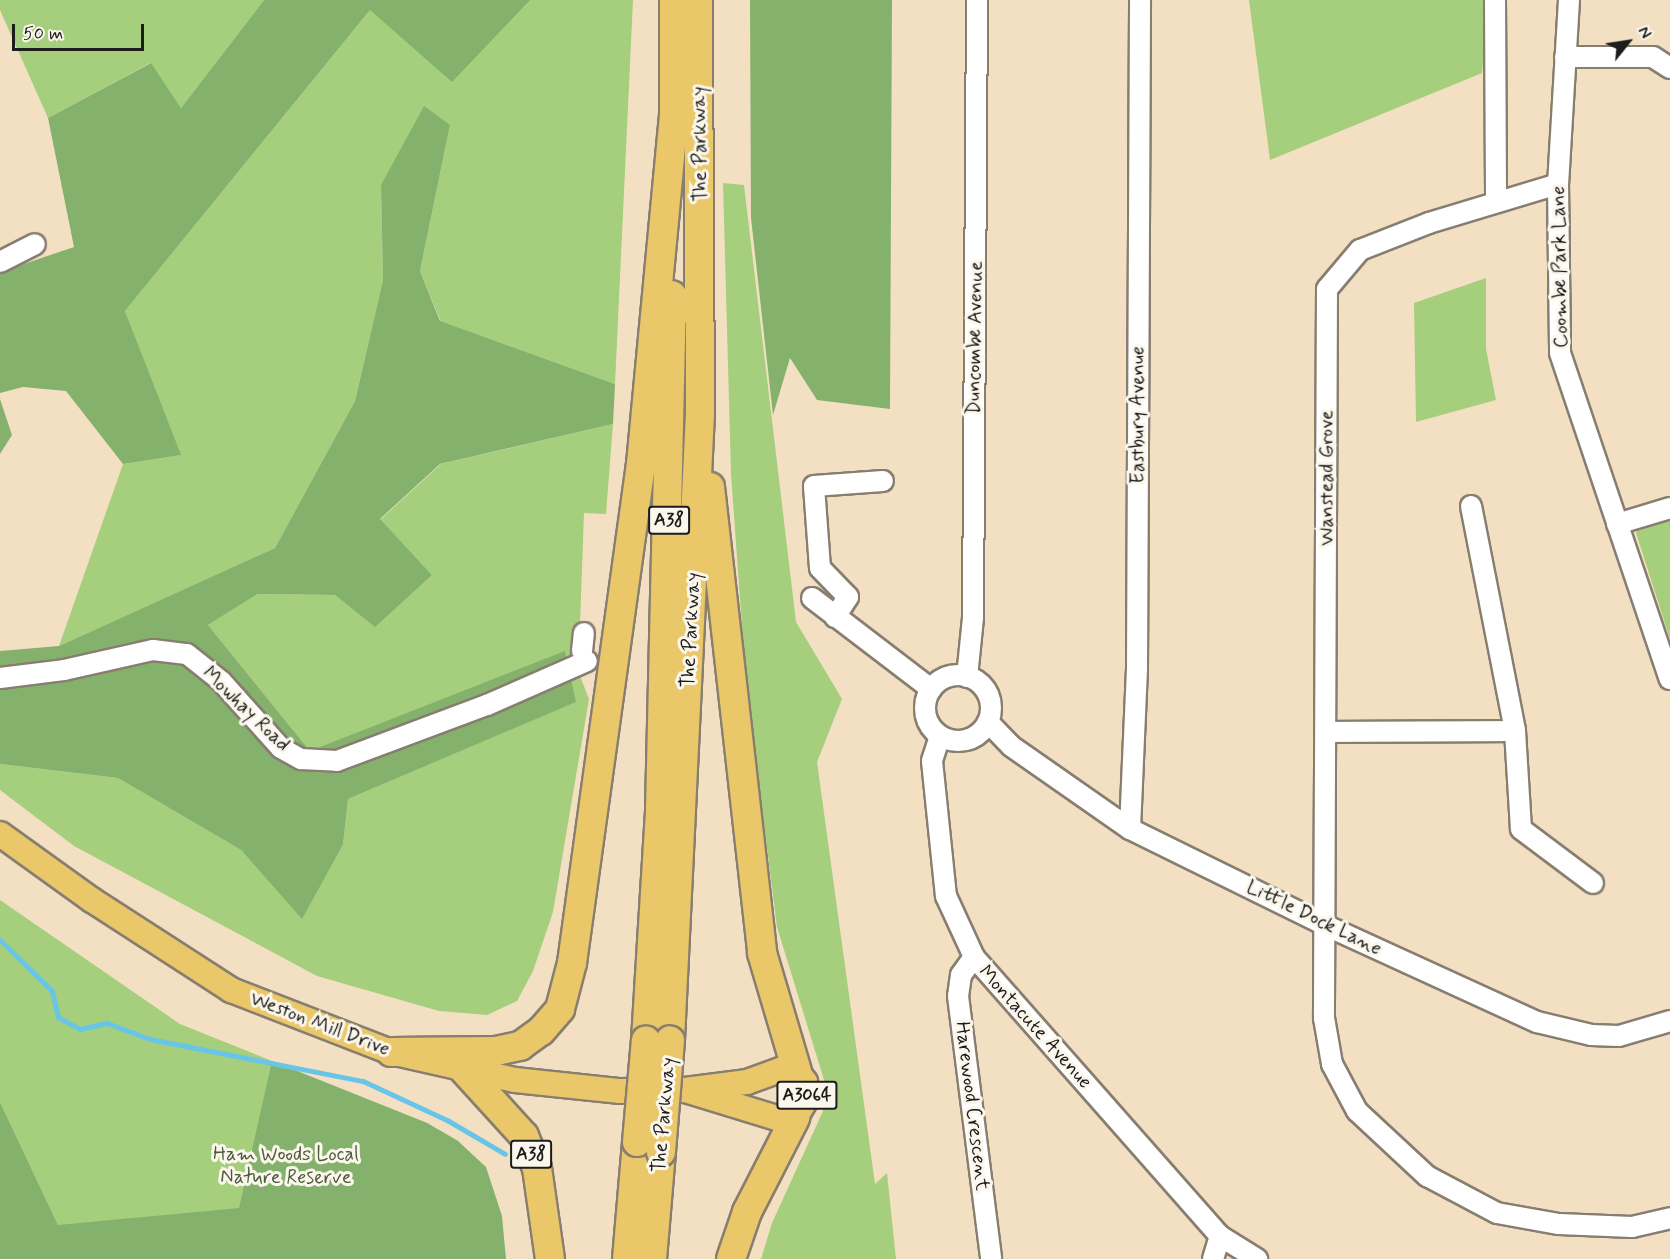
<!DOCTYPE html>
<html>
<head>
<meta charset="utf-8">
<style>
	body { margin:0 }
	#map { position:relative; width:1670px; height:1259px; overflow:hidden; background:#f3e0c3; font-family:Mynerve,sans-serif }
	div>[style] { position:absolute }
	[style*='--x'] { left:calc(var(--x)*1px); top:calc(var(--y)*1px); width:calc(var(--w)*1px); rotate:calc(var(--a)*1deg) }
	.green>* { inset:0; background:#a5cf7c }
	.forest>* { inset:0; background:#84b26c }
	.stream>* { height:5px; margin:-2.5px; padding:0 2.5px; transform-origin:2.5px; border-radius:2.5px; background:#69c5e7 }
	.roads { filter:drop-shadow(2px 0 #887e70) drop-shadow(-2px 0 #887e70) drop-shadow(0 2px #887e70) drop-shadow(0 -2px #887e70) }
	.minor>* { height:20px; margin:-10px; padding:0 10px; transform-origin:10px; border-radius:10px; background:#fff }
	.minor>.ring { margin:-10px; padding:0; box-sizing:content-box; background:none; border:20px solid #fff; border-radius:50% }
	.major>* { height:24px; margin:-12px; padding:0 12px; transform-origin:12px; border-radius:12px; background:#eac769 }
	.highway>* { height:28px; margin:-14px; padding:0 14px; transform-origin:14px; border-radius:14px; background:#eac769 }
	.bridges { filter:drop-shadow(2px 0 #887e70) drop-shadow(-2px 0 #887e70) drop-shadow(0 2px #887e70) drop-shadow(0 -2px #887e70) }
	.highway-bridge>* { height:28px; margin:-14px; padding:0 14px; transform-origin:14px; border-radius:14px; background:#eac769 }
	span { translate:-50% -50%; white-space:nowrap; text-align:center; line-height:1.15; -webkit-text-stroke:6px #fbf7ec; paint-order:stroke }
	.shield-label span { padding:2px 4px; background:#fbf7ec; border:2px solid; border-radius:4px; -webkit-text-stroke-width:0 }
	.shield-label { font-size:18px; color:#1c1c1c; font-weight:700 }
	.street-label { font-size:20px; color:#1c1c1c }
	.park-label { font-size:20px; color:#4c5b3e }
	.north { position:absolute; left:1598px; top:12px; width:60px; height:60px; -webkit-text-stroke:4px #fbf7ec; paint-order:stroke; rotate:60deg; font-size:16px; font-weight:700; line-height:24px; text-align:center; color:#1c1c1c }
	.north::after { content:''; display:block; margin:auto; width:21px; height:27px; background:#1c1c1c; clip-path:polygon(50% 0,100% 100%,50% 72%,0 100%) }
	.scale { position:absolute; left:12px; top:24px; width:132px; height:27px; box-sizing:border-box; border:3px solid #1c1c1c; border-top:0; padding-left:8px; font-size:18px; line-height:21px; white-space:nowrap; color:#1c1c1c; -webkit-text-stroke:4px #fbf7ec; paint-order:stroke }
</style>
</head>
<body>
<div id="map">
	<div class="green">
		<div style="clip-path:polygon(0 0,264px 0,181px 108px,150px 63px,48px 118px,0 10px)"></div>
		<div style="clip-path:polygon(358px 0,633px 0,615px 384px,441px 322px,420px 271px,450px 125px,381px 185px,383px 280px,355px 401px,275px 548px,59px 646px,123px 464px,180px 455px,125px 311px,370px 10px)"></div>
		<div style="clip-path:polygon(1249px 0,1489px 0,1482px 73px,1270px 160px)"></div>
		<div style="clip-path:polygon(723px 183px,744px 185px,796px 622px,842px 699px,817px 762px,875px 1184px,887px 1173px,896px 1259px,761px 1259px,772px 1223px,823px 1111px,824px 1080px,777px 927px,746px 682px,731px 474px)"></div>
		<div style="clip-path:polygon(1486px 278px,1486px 349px,1496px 400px,1416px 422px,1414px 303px)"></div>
		<div style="clip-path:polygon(613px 424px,606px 514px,584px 513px,579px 652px,573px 658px,589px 699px,553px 912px,533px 971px,517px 1001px,487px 1015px,439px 1011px,317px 976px,74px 846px,0 790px,0 764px,118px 778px,241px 850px,302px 918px,343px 845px,348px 799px,575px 702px,310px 751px,208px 625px,256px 594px,335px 595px,375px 626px,432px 575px,380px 520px,441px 464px)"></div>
		<div style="clip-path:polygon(1670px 515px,1670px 639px,1636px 533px,1641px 525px)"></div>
		<div style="clip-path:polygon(0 900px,180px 1024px,427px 1123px,458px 1141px,497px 1200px,0 1259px,57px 1223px,0 1102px)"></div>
	</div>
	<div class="forest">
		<div style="clip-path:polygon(264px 0,530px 0,452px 82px,370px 10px,125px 311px,181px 455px,123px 464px,66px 391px,23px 387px,0 393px,0 272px,74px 247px,48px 118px,151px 63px,181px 108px)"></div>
		<div style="clip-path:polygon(750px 0,892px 0,890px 409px,817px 400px,790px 358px,773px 415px,751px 218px)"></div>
		<div style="clip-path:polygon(424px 106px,450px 125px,420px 271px,440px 321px,615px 384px,613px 424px,440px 464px,380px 519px,432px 575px,375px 627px,335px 595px,257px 594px,208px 625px,310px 751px,565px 651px,576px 702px,348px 799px,343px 845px,302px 919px,241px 850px,118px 778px,0 764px,0 651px,59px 646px,275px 548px,355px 401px,383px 280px,381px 185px)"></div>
		<div style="clip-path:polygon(0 399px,12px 435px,0 454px)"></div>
		<div style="clip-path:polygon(272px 1061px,427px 1123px,458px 1141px,486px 1167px,502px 1216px,506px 1259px,0 1259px,0 1102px,58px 1225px,239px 1208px)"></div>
	</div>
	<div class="stream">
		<div style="--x:0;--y:940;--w:73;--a:44.4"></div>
		<div style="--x:52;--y:991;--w:27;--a:77"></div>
		<div style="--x:58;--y:1017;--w:25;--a:29"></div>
		<div style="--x:80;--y:1029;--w:28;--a:-13"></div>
		<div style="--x:107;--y:1023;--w:46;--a:20.4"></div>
		<div style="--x:150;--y:1039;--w:217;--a:11.2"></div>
		<div style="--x:363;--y:1081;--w:93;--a:24.9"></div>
		<div style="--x:447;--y:1120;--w:67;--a:30.4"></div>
	</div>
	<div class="roads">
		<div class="minor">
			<div style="--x:1495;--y:0;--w:202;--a:89.7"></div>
			<div style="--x:1569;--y:0;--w:184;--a:93.4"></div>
			<div style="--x:1558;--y:184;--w:169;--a:89.3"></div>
			<div style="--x:1560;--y:353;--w:344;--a:71.4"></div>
			<div style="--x:1565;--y:57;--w:88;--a:0"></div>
			<div style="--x:1653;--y:57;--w:20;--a:33"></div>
			<div style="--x:1558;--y:184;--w:135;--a:163.2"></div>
			<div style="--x:1429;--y:223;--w:74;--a:158.6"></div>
			<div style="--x:1360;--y:250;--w:51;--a:130.2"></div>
			<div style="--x:1327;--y:289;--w:729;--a:90.24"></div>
			<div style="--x:1324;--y:1018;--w:47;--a:80.1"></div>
			<div style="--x:1332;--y:1064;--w:53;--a:62"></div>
			<div style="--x:1357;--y:1111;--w:96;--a:42.9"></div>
			<div style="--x:1427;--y:1176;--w:79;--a:27.9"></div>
			<div style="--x:1497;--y:1213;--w:63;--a:10.1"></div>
			<div style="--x:1559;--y:1224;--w:73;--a:2.4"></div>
			<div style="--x:1632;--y:1227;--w:39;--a:-13"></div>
			<div style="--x:0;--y:262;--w:39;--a:-27"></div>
			<div style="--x:1471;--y:506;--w:229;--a:78.9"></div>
			<div style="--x:1515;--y:731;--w:98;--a:86.5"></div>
			<div style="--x:1521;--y:829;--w:90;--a:36.9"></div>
			<div style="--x:1617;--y:524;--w:55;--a:-16.8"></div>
			<div style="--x:812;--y:598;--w:150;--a:37.4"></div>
			<div style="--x:835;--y:617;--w:24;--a:-57"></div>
			<div style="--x:848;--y:597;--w:40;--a:-134"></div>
			<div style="--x:820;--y:568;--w:82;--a:-94.2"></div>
			<div style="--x:814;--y:486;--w:69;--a:-4.1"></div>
			<div style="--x:582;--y:651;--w:18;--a:-84"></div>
			<div class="ring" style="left:925px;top:675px;width:46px;height:46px"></div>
			<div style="--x:967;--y:677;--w:59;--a:-84.2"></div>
			<div style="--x:973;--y:618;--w:618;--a:-89.63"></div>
			<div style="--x:0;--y:678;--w:64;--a:-7.1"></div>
			<div style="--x:64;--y:670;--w:91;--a:-12.7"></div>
			<div style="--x:153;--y:650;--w:34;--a:7"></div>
			<div style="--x:187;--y:654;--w:43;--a:38.5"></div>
			<div style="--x:221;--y:681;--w:90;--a:48.2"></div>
			<div style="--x:281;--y:748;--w:23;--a:29"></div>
			<div style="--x:301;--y:759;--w:36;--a:3"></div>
			<div style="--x:337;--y:761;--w:160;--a:-20.5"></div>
			<div style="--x:487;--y:705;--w:109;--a:-23.7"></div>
			<div style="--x:988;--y:722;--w:33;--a:46"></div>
			<div style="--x:1011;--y:746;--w:145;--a:34.9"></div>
			<div style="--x:1130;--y:829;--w:220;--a:26.2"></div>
			<div style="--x:1327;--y:926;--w:231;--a:24.6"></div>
			<div style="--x:1537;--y:1022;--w:56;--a:13.5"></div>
			<div style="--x:1591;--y:1035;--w:28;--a:2"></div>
			<div style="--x:1619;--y:1036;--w:53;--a:-16.4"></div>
			<div style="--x:1327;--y:732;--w:188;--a:-0.3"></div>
			<div style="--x:940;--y:736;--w:26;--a:108"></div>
			<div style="--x:932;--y:761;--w:136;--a:84.1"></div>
			<div style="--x:946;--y:896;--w:67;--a:65.3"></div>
			<div style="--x:974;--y:957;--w:372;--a:48.6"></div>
			<div style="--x:1220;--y:1236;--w:44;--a:31.9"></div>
			<div style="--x:1130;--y:829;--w:160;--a:-87.5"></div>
			<div style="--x:1137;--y:669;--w:669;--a:-89.74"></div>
			<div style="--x:974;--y:957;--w:22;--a:126"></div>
			<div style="--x:961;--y:975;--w:21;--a:98"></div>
			<div style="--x:958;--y:996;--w:265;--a:82.8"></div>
			<div style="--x:1213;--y:1259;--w:24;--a:-73"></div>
		</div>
		<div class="major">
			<div style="--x:0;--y:834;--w:113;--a:35.7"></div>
			<div style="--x:92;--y:900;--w:166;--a:32.9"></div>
			<div style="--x:231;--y:990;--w:172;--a:21.2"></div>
			<div style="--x:391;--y:1052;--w:127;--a:12.7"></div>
			<div style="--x:515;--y:1080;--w:106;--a:6"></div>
			<div style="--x:620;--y:1091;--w:65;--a:-0.9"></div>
			<div style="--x:685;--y:1090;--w:63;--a:-7.4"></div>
			<div style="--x:747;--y:1082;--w:38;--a:-20"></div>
			<div style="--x:783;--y:1069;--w:14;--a:8"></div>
			<div style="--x:797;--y:1071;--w:14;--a:54"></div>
			<div style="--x:805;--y:1082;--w:16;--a:83"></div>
			<div style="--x:807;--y:1098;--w:23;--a:121"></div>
			<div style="--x:795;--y:1118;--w:15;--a:176"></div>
			<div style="--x:780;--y:1119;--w:99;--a:-163"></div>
		</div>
		<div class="highway">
			<div style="--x:674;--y:132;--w:132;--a:-90"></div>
			<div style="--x:710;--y:487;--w:469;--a:83.6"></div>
			<div style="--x:762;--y:953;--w:123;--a:73.5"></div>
			<div style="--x:646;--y:1040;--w:231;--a:-86.5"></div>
			<div style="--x:660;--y:809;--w:514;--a:-88.66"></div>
			<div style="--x:670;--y:1040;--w:627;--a:-87.26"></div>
			<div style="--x:700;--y:414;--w:414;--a:-90.3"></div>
			<div style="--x:391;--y:1052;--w:105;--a:-0.5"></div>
			<div style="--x:496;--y:1051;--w:25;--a:-12"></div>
			<div style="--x:520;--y:1046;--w:26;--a:-36"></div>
			<div style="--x:541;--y:1031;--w:29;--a:-49"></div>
			<div style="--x:560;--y:1009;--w:48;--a:-75.4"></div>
			<div style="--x:572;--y:963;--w:504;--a:-82.13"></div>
			<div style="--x:641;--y:464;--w:351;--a:-84.6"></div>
			<div style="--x:464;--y:1070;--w:89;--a:47.7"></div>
			<div style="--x:524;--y:1136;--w:35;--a:68"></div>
			<div style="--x:537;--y:1168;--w:92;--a:81.9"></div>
			<div style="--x:627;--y:1259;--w:117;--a:-85.1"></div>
			<div style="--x:652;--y:1259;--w:107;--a:-85.2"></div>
			<div style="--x:731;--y:1259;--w:50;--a:-71.2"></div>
			<div style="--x:747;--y:1212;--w:106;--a:-62.9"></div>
		</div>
	</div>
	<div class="bridges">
		<div class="highway-bridge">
			<div style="--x:637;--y:1142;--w:102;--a:-85"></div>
			<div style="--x:661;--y:1152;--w:112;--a:-85.4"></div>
		</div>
	</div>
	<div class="shield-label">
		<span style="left:669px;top:520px">A38</span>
		<span style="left:807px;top:1095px">A3064</span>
		<span style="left:531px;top:1154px">A38</span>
	</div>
	<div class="street-label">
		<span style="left:700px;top:144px;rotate:-91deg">The Parkway</span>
		<span style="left:1560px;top:267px;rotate:-91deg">Coombe Park Lane</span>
		<span style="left:975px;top:338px;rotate:-89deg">Duncombe Avenue</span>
		<span style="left:1138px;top:415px;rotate:-90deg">Eastbury Avenue</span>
		<span style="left:1327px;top:478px;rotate:-90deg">Wanstead Grove</span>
		<span style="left:691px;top:630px;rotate:-87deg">The Parkway</span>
		<span style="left:246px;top:709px;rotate:44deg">Mowhay Road</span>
		<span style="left:1314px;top:918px;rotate:26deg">Little Dock Lane</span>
		<span style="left:320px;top:1024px;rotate:21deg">Weston Mill Drive</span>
		<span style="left:1035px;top:1027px;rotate:48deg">Montacute Avenue</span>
		<span style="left:972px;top:1106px;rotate:83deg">Harewood Crescent</span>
		<span style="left:664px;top:1115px;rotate:-85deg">The Parkway</span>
	</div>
	<div class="park-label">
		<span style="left:286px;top:1166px">Ham Woods Local<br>Nature Reserve</span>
	</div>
	<div class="north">N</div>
	<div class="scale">50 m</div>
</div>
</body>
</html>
